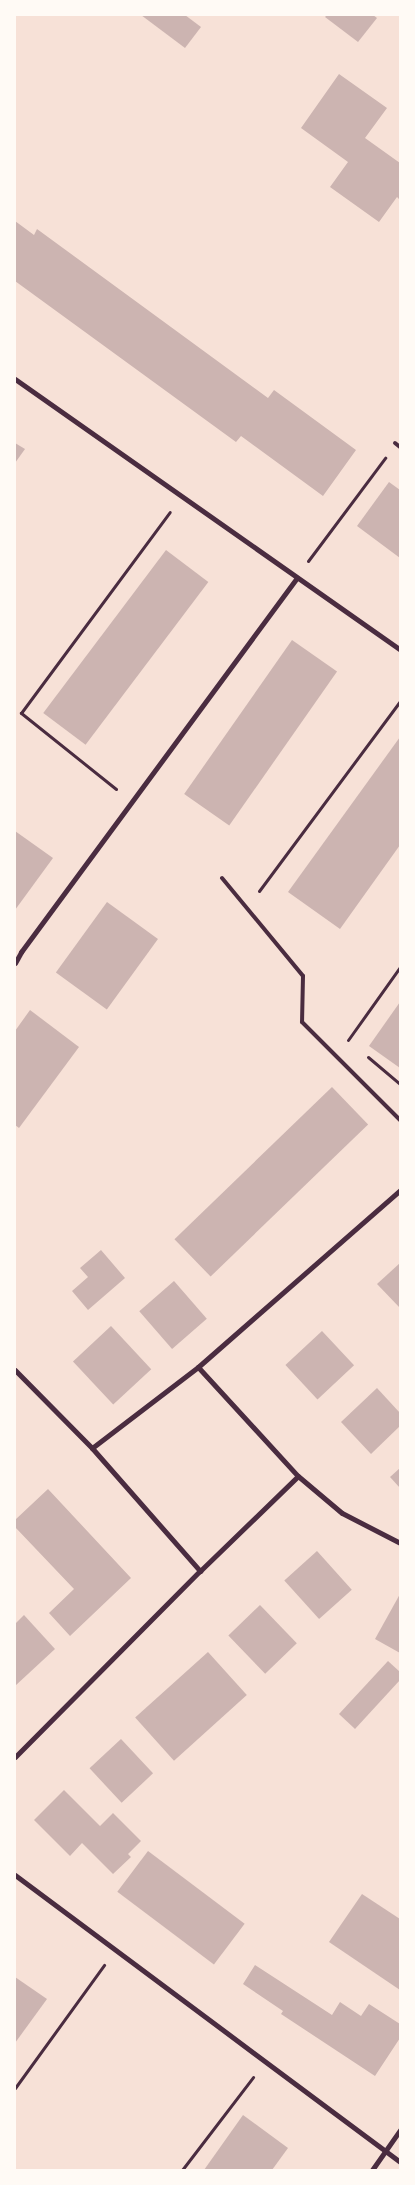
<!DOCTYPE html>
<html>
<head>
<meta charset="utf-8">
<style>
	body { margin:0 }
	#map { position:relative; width:415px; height:2185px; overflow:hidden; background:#f7e1d7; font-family:"Roboto Condensed",sans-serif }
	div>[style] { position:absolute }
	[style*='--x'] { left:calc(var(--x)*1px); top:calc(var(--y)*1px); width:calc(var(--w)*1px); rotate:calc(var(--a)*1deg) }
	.building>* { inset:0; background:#ccb4b1; transform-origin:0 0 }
	.path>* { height:3px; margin:-1.5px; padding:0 1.5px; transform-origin:1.5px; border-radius:1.5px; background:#4a2c40 }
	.service>* { height:4px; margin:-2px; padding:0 2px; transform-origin:2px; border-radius:2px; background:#4a2c40 }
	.minor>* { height:5px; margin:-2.5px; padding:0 2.5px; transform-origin:2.5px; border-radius:2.5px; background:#4a2c40 }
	span { translate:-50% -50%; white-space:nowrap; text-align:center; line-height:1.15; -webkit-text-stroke:4px #fffaf5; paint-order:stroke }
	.frame { position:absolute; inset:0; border:16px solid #fffaf5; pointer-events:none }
</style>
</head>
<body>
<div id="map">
	<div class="building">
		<div style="clip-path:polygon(141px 15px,185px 15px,201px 27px,185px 48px)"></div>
		<div style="clip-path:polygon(327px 15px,373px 15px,377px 18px,358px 42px,325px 17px)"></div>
		<div style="clip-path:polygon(339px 74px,387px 108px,365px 138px,400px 163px,400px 200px,397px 197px,379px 222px,330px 187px,348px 162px,301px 128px)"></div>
		<div style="clip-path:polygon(15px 221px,34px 235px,37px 229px,268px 398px,274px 390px,356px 450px,323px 496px,241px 436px,236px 442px,15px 281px)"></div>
		<div style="clip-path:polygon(15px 443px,25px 449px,15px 463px)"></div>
		<div style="clip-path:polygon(389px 482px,400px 490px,400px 558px,357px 526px)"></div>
		<div style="left:166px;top:550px;width:53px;height:204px;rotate:37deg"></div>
		<div style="left:292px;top:640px;width:55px;height:188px;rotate:35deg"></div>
		<div style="clip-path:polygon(400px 737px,400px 845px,340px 929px,288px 892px)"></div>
		<div style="clip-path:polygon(15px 831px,53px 858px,15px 910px)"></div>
		<div style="left:107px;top:902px;width:63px;height:87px;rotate:36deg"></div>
		<div style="clip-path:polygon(400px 1002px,400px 1068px,369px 1046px)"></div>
		<div style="clip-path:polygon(30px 1010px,79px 1047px,19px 1128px,15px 1125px,15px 1031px)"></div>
		<div style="left:332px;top:1087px;width:52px;height:219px;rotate:46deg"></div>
		<div style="clip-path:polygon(101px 1250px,125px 1278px,88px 1310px,72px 1291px,88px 1277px,80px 1268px)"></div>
		<div style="clip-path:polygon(400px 1263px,400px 1308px,377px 1284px)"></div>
		<div style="left:174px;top:1281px;width:50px;height:46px;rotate:49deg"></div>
		<div style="left:111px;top:1326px;width:59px;height:52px;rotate:47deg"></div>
		<div style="left:322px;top:1331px;width:47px;height:50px;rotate:47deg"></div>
		<div style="clip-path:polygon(377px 1388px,400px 1413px,400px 1426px,371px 1454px,341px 1422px)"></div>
		<div style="clip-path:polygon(400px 1468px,400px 1488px,390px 1477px)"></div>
		<div style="clip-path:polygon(48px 1489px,131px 1578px,70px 1636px,49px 1613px,74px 1589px,15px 1527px,15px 1520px)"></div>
		<div style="left:317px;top:1551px;width:52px;height:44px;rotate:48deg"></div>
		<div style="clip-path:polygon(400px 1594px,400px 1653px,375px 1639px)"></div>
		<div style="left:260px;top:1605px;width:53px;height:44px;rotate:46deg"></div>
		<div style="clip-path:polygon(24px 1615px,55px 1649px,15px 1686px,15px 1624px)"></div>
		<div style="left:208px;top:1652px;width:58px;height:98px;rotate:48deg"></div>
		<div style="clip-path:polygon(388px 1661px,400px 1672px,400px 1680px,355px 1729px,339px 1714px)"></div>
		<div style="left:121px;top:1739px;width:47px;height:43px;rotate:47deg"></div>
		<div style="clip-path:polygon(64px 1790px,100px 1826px,113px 1813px,141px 1841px,128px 1854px,131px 1857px,113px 1874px,82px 1843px,70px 1856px,34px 1820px)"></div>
		<div style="left:148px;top:1851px;width:121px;height:51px;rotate:37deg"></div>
		<div style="clip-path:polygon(362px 1894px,400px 1919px,400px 1990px,329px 1942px)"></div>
		<div style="clip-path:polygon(255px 1965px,332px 2015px,340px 2002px,361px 2016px,369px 2004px,400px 2024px,400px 2038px,375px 2076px,281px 2014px,283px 2011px,243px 1984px)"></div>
		<div style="clip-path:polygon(15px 1977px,47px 1999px,15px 2043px)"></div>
		<div style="clip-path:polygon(243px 2115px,288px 2148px,272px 2170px,204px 2170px)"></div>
	</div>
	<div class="path">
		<div style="--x:308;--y:561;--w:129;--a:-53.2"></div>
		<div style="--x:116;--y:789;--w:122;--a:-141.3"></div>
		<div style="--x:21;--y:713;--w:250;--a:-53.5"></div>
		<div style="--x:259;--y:891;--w:237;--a:-53.4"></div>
		<div style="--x:348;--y:1040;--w:90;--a:-54.5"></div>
		<div style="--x:368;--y:1057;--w:42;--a:40.2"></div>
		<div style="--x:15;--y:2088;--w:152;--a:-54.1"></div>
		<div style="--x:182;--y:2170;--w:117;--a:-52.6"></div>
	</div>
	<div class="service">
		<div style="--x:395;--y:443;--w:6;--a:39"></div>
		<div style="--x:222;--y:878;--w:127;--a:50.4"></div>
		<div style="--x:303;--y:976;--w:46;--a:91.2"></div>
		<div style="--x:302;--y:1022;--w:139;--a:45"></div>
	</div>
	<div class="minor">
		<div style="--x:15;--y:379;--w:471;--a:35.1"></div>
		<div style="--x:15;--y:963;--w:13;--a:-61"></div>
		<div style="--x:21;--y:952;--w:465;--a:-53.6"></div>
		<div style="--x:198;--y:1367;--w:148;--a:47.5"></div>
		<div style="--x:298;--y:1476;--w:57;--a:40.1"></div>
		<div style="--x:342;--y:1513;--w:65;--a:27.3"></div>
		<div style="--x:15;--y:1370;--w:110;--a:45.4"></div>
		<div style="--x:92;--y:1448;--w:164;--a:48.7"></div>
		<div style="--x:92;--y:1448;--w:133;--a:-37.4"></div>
		<div style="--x:198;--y:1367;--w:269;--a:-41.2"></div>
		<div style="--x:15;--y:1757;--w:262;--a:-45.2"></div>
		<div style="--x:200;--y:1571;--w:136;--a:-44.1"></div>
		<div style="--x:15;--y:1875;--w:480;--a:36.7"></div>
		<div style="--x:372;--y:2170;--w:49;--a:-55"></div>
	</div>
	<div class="frame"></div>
</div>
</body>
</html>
